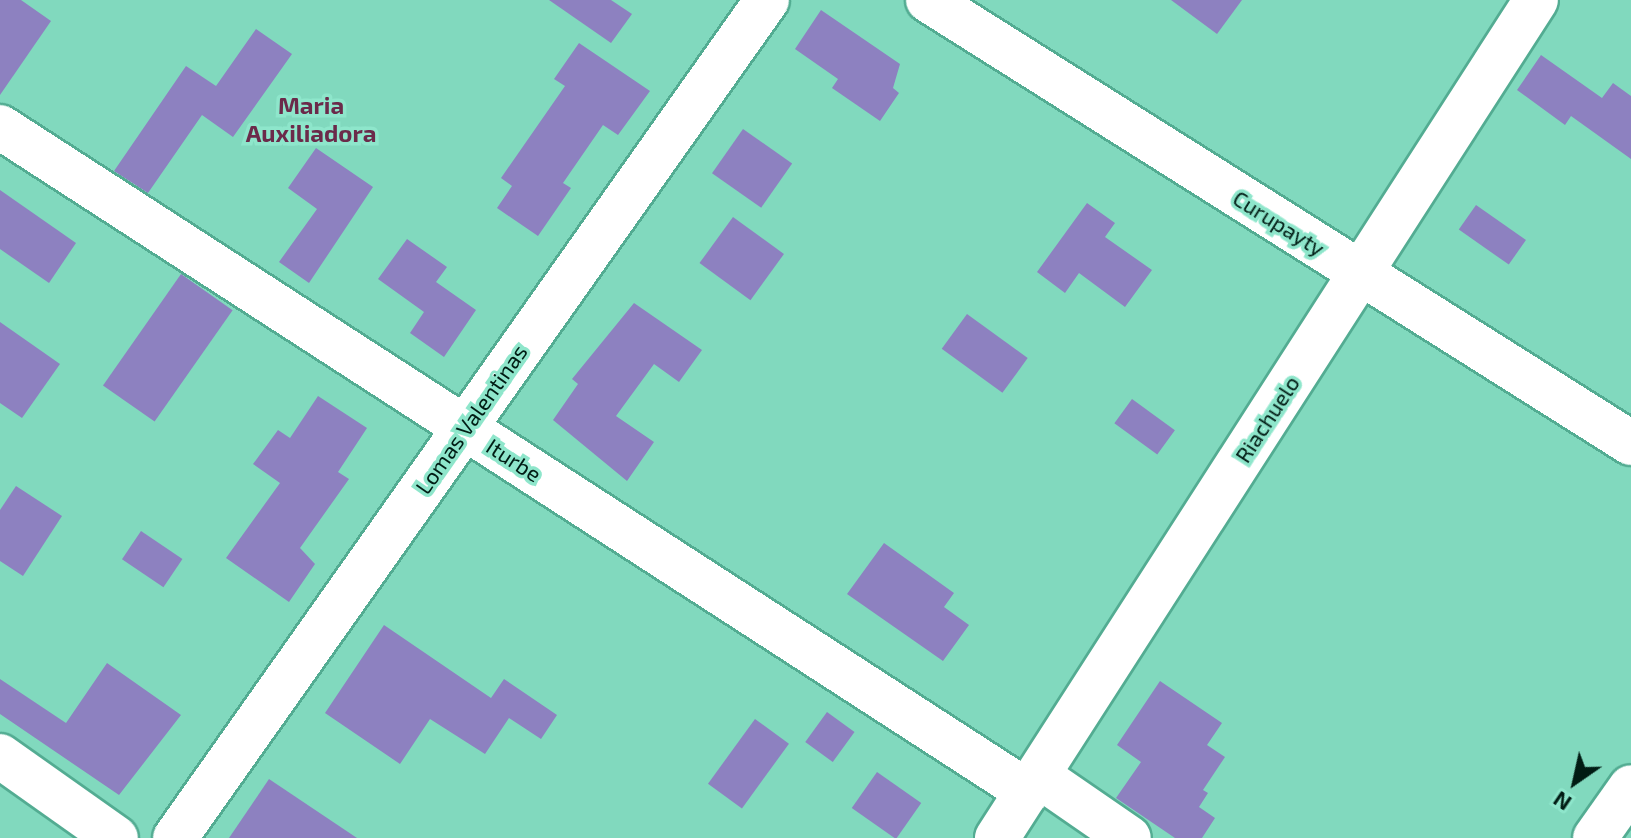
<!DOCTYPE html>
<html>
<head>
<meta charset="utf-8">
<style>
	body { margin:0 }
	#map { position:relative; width:1631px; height:838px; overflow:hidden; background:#81d9be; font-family:"Exo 2",sans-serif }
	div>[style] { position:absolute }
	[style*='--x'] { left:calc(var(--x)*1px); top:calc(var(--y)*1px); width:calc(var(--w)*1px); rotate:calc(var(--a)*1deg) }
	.building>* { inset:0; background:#8d81c0; transform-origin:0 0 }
	.roads { filter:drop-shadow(2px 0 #53ac92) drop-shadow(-2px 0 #53ac92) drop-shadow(0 2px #53ac92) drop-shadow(0 -2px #53ac92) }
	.minor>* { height:44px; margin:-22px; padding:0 22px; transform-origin:22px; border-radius:22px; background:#fff }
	span { translate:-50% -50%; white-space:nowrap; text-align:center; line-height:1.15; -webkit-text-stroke:7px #8ee6cb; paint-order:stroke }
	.street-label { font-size:22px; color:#011c14 }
	.neighbourhood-label { font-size:24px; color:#6b2a4a; font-weight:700 }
	.north { position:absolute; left:1535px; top:742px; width:80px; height:80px; -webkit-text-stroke:6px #8ee6cb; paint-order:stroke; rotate:214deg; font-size:22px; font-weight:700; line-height:32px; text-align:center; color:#011c14 }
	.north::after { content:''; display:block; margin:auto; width:28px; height:36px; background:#011c14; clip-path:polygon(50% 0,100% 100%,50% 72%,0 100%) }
</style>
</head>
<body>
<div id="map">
	<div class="building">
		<div style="clip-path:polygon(0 0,21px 0,51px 21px,0 95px)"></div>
		<div style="clip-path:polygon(549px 0,611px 0,632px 14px,611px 43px)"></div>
		<div style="clip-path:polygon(1171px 0,1242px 0,1217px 34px)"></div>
		<div style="clip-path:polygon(821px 10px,900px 64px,893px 88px,899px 93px,880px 121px,832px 88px,838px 79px,795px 49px)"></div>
		<div style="clip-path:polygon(256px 29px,292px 54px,233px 137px,202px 115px,148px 193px,114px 171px,186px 66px,216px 86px)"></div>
		<div style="clip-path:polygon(579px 43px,650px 91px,618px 135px,603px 125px,563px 183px,571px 188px,538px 236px,497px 208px,512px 186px,501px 178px,565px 86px,554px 79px)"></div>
		<div style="clip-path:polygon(1541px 55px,1602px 98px,1613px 83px,1631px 96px,1631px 159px,1571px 116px,1565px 125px,1517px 90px)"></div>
		<div style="left:743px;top:129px;width:60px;height:54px;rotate:35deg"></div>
		<div style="clip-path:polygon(316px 148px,373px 187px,309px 283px,279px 262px,317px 209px,288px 188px)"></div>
		<div style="clip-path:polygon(0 190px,76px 243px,49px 283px,0 249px)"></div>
		<div style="clip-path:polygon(1087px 203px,1115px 223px,1105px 237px,1152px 270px,1125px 307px,1079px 273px,1065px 293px,1037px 272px)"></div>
		<div style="left:1476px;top:205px;width:61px;height:30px;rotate:35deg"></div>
		<div style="left:733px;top:217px;width:63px;height:57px;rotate:36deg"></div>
		<div style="clip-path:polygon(407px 239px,447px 267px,436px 282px,476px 310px,444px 357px,410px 333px,424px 312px,378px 279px)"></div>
		<div style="left:181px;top:274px;width:63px;height:136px;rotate:35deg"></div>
		<div style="clip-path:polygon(634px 303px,702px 350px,679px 382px,654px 364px,616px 416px,654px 442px,627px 481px,553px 420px,578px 384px,572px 379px)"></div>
		<div style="left:967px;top:314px;width:75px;height:43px;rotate:36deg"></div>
		<div style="clip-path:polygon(0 322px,60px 364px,22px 418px,0 403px)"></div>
		<div style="clip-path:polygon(318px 396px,367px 428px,338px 472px,349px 479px,300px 548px,315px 564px,289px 602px,226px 558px,280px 483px,253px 464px,278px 430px,290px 438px)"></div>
		<div style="left:1132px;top:399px;width:53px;height:30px;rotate:36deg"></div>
		<div style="clip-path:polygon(16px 486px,62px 516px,23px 576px,0 561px,0 510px)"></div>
		<div style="left:141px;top:531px;width:50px;height:34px;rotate:34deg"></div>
		<div style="clip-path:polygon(884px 543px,954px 593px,944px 607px,969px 625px,943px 661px,847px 594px)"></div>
		<div style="clip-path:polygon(384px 625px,491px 698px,504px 679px,557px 715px,541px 739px,509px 718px,485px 754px,430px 719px,400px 764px,325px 713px)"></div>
		<div style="clip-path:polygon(107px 663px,181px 715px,119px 795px,0 714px,0 679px,66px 723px)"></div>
		<div style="clip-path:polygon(1160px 681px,1222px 723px,1207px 745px,1225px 757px,1203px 790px,1208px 793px,1199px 807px,1215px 818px,1202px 838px,1175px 838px,1116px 798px,1141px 762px,1117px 745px)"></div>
		<div style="left:827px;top:712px;width:34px;height:37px;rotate:36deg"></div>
		<div style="left:755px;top:719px;width:42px;height:80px;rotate:36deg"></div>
		<div style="left:877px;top:772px;width:54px;height:44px;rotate:35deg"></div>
		<div style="clip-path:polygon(269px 779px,357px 838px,229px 838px)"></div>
	</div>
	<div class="roads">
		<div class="minor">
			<div style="--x:928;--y:0;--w:831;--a:32.22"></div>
			<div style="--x:0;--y:127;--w:1224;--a:32.9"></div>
			<div style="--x:0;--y:756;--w:142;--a:35.3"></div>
			<div style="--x:1039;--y:776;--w:109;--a:34.6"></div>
			<div style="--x:175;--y:838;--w:1026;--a:-54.76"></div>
			<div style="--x:997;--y:838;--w:996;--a:-57.25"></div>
			<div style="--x:1595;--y:838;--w:62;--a:-54.8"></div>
		</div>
	</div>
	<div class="street-label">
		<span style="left:1279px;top:223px;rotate:32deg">Curupayty</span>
		<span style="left:471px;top:419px;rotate:-55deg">Lomas Valentinas</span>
		<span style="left:1267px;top:419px;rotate:-57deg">Riachuelo</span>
		<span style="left:514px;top:460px;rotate:33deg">Iturbe</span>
	</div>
	<div class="neighbourhood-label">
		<span style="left:311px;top:119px">Maria<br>Auxiliadora</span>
	</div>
	<div class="north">N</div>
</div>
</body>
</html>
